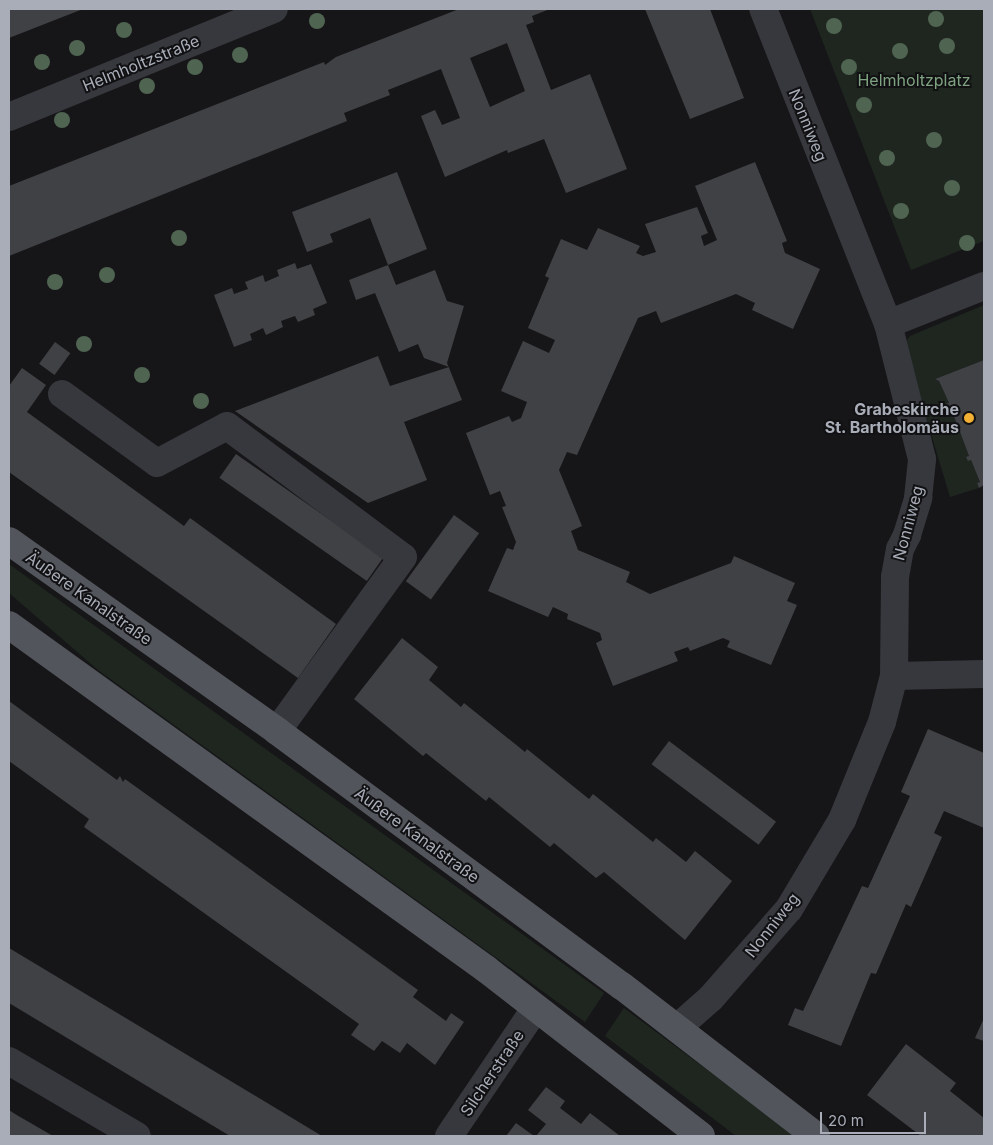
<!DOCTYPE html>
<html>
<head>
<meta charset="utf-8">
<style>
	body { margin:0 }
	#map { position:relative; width:993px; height:1145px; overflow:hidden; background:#161618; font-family:Inter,sans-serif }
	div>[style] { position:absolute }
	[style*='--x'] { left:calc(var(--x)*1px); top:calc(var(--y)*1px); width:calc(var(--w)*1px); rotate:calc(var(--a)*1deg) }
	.green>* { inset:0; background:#1e261f }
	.building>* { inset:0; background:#404145; transform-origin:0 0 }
	.minor>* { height:28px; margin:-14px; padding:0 14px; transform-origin:14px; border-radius:14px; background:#37383d }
	.major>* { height:28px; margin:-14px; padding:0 14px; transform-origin:14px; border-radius:14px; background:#53555c }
	.trees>* { width:16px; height:16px; margin:-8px; border-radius:50%; background:#506452 }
	.dots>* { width:14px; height:14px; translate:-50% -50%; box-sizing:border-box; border:2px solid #111113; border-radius:50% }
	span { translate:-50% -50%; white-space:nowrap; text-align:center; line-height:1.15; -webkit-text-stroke:4px #111113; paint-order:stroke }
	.street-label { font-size:16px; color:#a8adb8 }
	.park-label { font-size:16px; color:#7fa381 }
	.poi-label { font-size:16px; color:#a8adb8; font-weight:700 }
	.right { translate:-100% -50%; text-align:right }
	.frame { position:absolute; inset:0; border:10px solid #a8adb8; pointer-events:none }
	.scale { position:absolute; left:820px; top:1112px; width:106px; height:22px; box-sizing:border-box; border:2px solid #a8adb8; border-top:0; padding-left:6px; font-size:15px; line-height:18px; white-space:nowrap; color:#a8adb8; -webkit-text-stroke:4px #111113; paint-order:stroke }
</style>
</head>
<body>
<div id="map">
	<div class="green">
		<div style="clip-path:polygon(810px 9px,984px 9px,984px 241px,911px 270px)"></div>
		<div style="clip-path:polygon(984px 305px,984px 360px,935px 379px,939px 381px,949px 403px,946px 405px,950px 407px,959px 429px,957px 433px,960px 432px,969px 456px,968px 461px,971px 460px,980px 482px,977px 483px,979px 488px,950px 497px,904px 344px,910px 336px)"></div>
		<div style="clip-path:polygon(9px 564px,604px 993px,585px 1022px,98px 670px,9px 593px)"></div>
		<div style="clip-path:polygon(624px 1008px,796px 1136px,736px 1136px,605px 1036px)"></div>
	</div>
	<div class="building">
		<div style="clip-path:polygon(9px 9px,83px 9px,9px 38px)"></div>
		<div style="clip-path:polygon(evenodd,459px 9px,550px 9px,532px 16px,534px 22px,526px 25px,551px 90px,590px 74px,627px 169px,566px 193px,544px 139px,508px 153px,507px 150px,445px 177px,421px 116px,435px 110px,442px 125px,460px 118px,441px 69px,388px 90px,390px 95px,344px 113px,347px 121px,9px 256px,9px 186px,324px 62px,325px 65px,336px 57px,459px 9px,507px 43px,525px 91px,490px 107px,470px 58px,507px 43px)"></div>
		<div style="clip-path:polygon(645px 9px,710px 9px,744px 98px,690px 119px)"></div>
		<div style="clip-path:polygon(755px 162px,787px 241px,782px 243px,785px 253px,820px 269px,793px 329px,752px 310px,755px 303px,736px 294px,661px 323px,656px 311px,638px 318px,577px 455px,567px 452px,559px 470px,582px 526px,571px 531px,578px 550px,630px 572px,626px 582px,650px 594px,731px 563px,734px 556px,795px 583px,787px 601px,797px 605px,771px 665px,727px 647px,730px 641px,723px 638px,690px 651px,688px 647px,674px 652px,678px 661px,613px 686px,596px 643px,602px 640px,600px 633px,567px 619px,568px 614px,553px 607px,548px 617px,488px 591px,507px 548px,513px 550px,516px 542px,502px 507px,506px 506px,500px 491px,490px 495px,466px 433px,509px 416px,512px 422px,521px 418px,527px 402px,501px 391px,523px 341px,549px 353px,555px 340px,528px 328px,549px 278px,545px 276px,561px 239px,587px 250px,598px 228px,640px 246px,636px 253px,643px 256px,656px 252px,645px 224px,697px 207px,708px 233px,701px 236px,704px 246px,717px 240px,695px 186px)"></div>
		<div style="clip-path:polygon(397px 172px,427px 249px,388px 265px,370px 218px,330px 234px,333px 242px,307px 252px,292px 212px)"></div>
		<div style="clip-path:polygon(295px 263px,297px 269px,311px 264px,327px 303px,313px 309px,315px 315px,298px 322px,295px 316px,281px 321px,283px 327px,266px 335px,263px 328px,250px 334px,252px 340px,234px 347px,214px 295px,232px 288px,234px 294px,248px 289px,245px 282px,263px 275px,265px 282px,279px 276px,277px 270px)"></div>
		<div style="clip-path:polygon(388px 265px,396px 285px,435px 270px,447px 301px,464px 306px,447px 363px,462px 400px,404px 422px,427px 480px,368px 503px,235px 411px,378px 356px,390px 386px,449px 367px,424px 358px,418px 344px,399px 352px,375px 293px,356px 300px,349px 280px)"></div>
		<div style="left:55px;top:342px;width:19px;height:27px;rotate:36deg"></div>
		<div style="clip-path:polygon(984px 360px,984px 485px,979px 488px,977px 483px,980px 482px,971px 460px,968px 461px,966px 457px,969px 456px,960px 432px,957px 433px,959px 429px,950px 407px,945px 404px,949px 403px,939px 381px,935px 379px)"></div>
		<div style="clip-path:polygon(22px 368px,46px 385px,27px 412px,184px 526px,190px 518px,336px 624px,298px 678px,9px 472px,9px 386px)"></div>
		<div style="left:236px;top:454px;width:180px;height:29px;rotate:35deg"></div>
		<div style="left:454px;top:515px;width:31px;height:82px;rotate:36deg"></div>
		<div style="clip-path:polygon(402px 638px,438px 667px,429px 680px,461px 707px,464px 703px,525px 752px,527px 749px,589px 799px,593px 794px,653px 842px,656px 838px,686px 862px,695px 851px,732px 881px,685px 940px,604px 872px,596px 878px,554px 843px,550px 847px,489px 797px,486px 801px,426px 753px,423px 756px,354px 699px)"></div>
		<div style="clip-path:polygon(9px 701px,117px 780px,120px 776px,123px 782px,125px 779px,418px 990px,413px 997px,446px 1021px,451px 1013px,464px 1022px,435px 1065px,407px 1043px,400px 1053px,382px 1041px,374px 1051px,351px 1035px,359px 1024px,84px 827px,89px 819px,9px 761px)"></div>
		<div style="clip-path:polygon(928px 729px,984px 753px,984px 828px,944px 811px,934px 833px,942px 837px,911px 907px,906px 904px,876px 974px,871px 973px,841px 1046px,788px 1025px,795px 1008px,803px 1011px,862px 886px,868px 888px,910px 796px,901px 792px)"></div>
		<div style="left:669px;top:741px;width:134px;height:29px;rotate:37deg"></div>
		<div style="clip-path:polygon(9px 948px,259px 1098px,322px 1136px,230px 1136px,9px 1003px)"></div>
		<div style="clip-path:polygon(984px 1018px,984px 1041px,975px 1038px)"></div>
		<div style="clip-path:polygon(906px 1044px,956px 1083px,950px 1091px,984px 1118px,984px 1136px,921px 1136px,867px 1095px)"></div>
		<div style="clip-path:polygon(546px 1087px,565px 1101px,560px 1108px,581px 1124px,590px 1113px,620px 1136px,536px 1136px,546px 1124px,528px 1110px)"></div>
		<div style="clip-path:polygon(9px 1110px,15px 1114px,53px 1136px,9px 1136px)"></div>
		<div style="clip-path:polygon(516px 1123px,534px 1136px,506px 1136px)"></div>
	</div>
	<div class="minor">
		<div style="--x:9;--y:117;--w:286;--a:-22.2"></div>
		<div style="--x:888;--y:324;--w:103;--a:-21.6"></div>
		<div style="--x:62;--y:394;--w:117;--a:36"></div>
		<div style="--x:157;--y:463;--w:79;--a:-27.9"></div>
		<div style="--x:227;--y:426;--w:219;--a:36.7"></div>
		<div style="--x:403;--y:557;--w:215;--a:125.9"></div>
		<div style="--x:894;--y:676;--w:90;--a:-1.3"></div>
		<div style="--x:677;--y:1028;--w:45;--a:-41.4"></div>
		<div style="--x:711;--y:998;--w:118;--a:-48.8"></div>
		<div style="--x:789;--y:909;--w:104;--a:-59.2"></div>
		<div style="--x:842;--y:820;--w:106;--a:-67.8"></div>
		<div style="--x:882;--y:722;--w:48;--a:-75.4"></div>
		<div style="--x:894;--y:676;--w:99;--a:-89.4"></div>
		<div style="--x:895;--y:577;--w:28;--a:-80"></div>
		<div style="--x:900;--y:549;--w:16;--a:-63"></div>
		<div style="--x:907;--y:535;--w:39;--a:-73"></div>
		<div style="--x:918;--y:498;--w:39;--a:-84"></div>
		<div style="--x:922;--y:459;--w:139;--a:-104.1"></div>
		<div style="--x:888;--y:324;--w:339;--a:-111.6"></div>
		<div style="--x:9;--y:1061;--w:148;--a:30.4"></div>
		<div style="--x:449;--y:1136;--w:153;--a:-55.9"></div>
	</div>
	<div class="major">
		<div style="--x:9;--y:541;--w:329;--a:35.3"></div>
		<div style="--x:277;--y:731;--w:429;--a:36.5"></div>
		<div style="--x:622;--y:986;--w:245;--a:37.7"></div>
		<div style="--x:9;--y:625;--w:588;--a:35.8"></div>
		<div style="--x:486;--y:969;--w:272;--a:37.8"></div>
	</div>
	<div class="trees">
		<div style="left:936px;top:19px"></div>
		<div style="left:317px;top:21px"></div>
		<div style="left:834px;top:26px"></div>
		<div style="left:124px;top:30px"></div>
		<div style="left:947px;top:46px"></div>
		<div style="left:77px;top:48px"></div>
		<div style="left:900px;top:51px"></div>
		<div style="left:240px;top:55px"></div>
		<div style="left:42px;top:62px"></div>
		<div style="left:195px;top:67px"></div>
		<div style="left:849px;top:67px"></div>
		<div style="left:147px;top:86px"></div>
		<div style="left:864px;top:105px"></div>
		<div style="left:62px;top:120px"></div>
		<div style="left:934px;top:140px"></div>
		<div style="left:887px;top:158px"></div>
		<div style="left:952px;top:188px"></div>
		<div style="left:901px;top:211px"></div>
		<div style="left:179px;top:238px"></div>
		<div style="left:967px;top:243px"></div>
		<div style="left:107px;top:275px"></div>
		<div style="left:55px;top:282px"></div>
		<div style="left:84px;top:344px"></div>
		<div style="left:142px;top:375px"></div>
		<div style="left:201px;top:401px"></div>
	</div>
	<div class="dots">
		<div style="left:969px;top:418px;background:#f2b134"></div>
	</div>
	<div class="street-label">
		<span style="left:141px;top:63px;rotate:-22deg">Helmholtzstraße</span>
		<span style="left:808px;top:125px;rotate:68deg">Nonniweg</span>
		<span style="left:908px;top:523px;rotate:-75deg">Nonniweg</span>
		<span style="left:89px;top:598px;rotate:35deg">Äußere Kanalstraße</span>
		<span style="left:417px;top:835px;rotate:36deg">Äußere Kanalstraße</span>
		<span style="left:772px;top:925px;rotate:-52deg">Nonniweg</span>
		<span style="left:492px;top:1073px;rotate:-56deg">Silcherstraße</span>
	</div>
	<div class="park-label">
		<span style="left:914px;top:80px">Helmholtzplatz</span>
	</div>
	<div class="poi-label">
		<span class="right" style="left:959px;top:418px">Grabeskirche<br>St. Bartholomäus</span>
	</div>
	<div class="frame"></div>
	<div class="scale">20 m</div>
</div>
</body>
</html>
